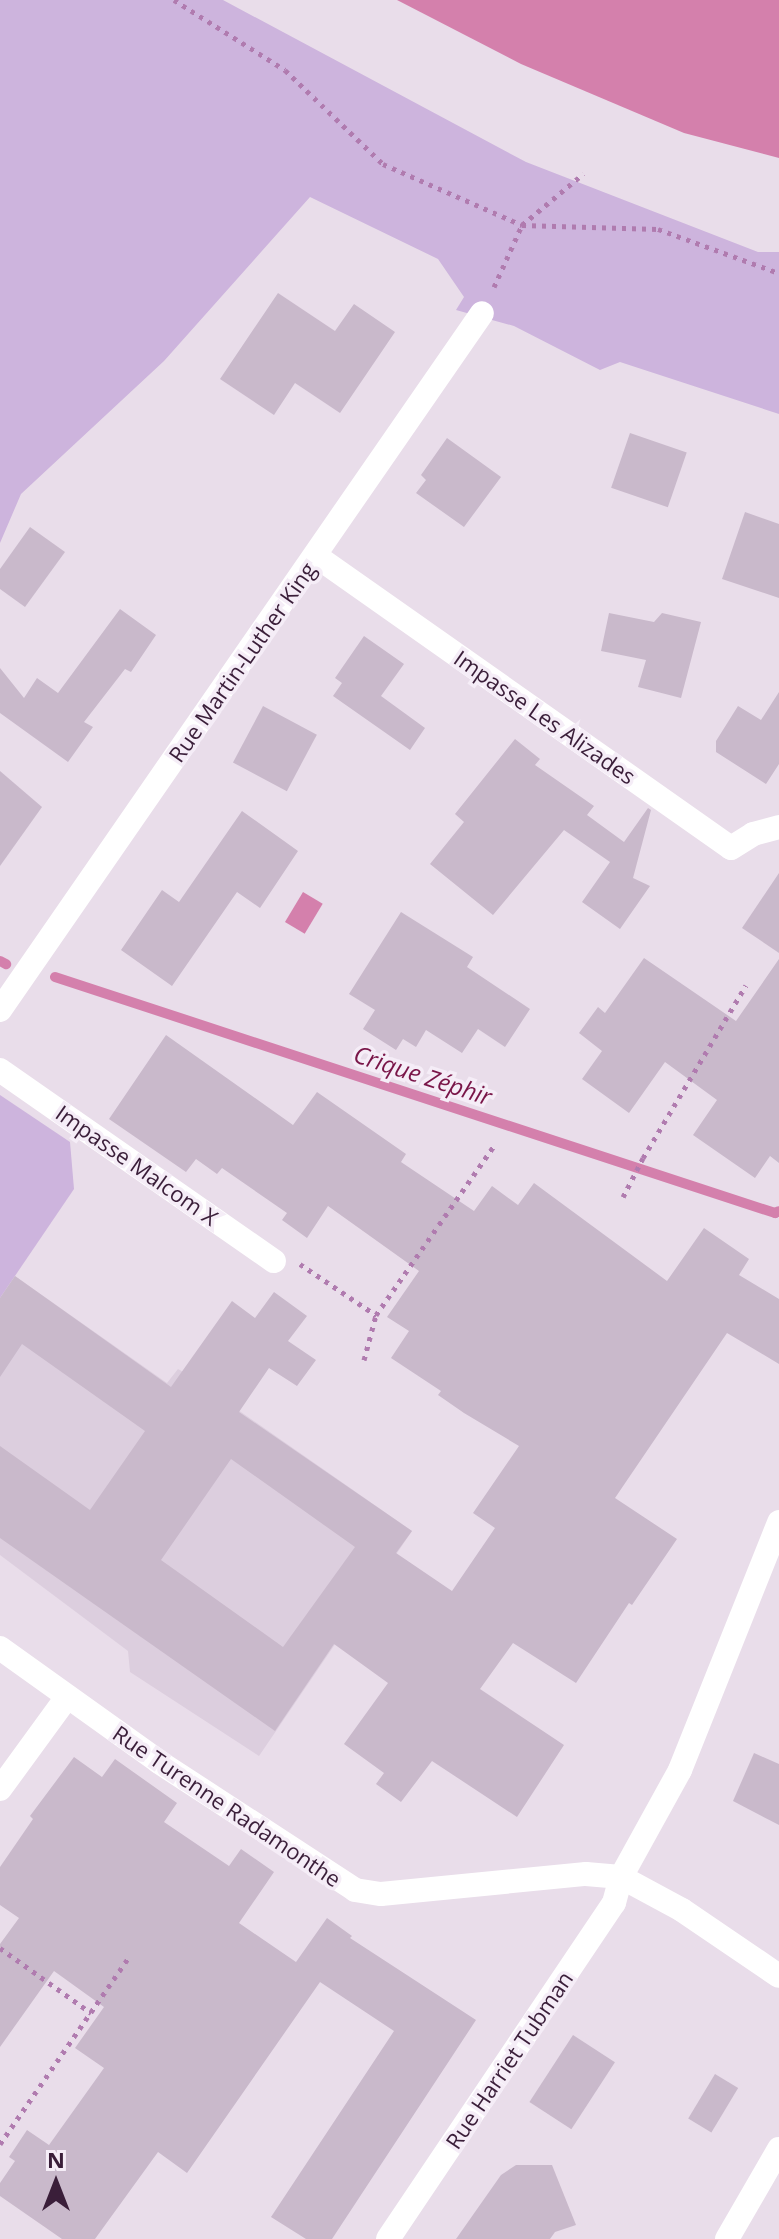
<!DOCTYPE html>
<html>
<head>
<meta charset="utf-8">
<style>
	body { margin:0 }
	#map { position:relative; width:779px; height:2239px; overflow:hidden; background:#e9ddea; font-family:"Open Sans",sans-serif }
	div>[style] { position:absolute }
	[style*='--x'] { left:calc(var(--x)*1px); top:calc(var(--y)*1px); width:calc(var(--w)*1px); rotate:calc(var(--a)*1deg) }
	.built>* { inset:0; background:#dccede }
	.green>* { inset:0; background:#cdb4dd }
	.water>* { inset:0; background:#d480ac; transform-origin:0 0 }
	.stream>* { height:10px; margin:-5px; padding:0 5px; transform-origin:5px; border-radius:5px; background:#d480ac }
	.building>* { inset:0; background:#c9b9cb; transform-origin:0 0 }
	.path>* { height:5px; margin-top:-2.5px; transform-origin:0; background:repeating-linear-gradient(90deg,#b07baf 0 4px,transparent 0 10px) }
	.minor>* { height:24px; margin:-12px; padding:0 12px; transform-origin:12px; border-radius:12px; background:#fff }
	span { translate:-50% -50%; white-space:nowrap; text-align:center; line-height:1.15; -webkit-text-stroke:7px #f5edf7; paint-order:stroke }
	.street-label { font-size:22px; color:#3a1e39 }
	.water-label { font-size:24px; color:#791548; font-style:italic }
	.north { position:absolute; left:16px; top:2143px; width:80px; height:80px; -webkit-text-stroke:6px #f5edf7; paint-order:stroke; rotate:0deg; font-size:22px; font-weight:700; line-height:32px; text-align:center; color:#3a1e39 }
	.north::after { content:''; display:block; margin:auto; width:28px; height:36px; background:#3a1e39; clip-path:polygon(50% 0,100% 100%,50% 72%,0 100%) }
</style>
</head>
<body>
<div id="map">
	<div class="built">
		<div style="clip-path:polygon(15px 1276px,167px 1383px,178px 1369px,185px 1373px,412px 1531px,259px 1756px,130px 1672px,128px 1651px,0 1555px,0 1298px)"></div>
	</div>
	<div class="green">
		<div style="clip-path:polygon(0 0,223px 0,526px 162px,758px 252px,779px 252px,779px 414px,620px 362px,600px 370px,514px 326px,456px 310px,464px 297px,438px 259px,310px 197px,164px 361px,21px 494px,0 543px)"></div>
		<div style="clip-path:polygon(0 1095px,70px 1142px,74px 1189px,0 1298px)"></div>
	</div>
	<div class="water">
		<div style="clip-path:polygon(397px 0,779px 0,779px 158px,684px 133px,521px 64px)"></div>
		<div style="left:303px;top:892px;width:23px;height:35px;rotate:31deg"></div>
	</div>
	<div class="stream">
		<div style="--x:0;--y:961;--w:7;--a:27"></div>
		<div style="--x:55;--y:977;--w:758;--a:18.15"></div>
		<div style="--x:775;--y:1213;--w:4;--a:-27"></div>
	</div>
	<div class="building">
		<div style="clip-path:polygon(278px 293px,335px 331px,354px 304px,395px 332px,340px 413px,295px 383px,274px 415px,220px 379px)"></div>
		<div style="left:630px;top:433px;width:60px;height:58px;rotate:19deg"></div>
		<div style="clip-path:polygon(447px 438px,501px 477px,464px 527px,416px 493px,426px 480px,421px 475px)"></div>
		<div style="clip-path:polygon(745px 512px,779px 524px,779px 598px,722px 579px)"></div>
		<div style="clip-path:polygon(30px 527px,65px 552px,25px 607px,0 589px,0 569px)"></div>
		<div style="clip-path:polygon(120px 609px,156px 635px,131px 672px,125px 669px,84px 722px,93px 727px,68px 762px,0 713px,0 668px,24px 698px,37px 678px,58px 693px)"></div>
		<div style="clip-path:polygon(609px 613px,654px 622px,662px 613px,701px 622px,681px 698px,638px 687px,646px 660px,601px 651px)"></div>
		<div style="clip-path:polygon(364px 636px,404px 664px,381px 696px,425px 728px,410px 750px,333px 696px,342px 683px,335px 678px)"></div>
		<div style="clip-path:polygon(779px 692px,779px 764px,766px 784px,716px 752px,716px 741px,738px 706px,761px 720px)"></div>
		<div style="left:263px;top:706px;width:61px;height:64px;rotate:28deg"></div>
		<div style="clip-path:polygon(515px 739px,540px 759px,535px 765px,594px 806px,587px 815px,624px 842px,648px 808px,651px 810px,633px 878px,650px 886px,620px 929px,582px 902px,610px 862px,564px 830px,493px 915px,430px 864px,464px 822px,455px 814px)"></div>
		<div style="clip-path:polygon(0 771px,42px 807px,0 866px)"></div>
		<div style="clip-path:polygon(242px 811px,298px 851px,260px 908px,237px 892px,172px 986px,121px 950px,162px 890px,179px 902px)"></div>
		<div style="clip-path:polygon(779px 873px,779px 953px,742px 928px)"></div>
		<div style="clip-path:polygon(401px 912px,473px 957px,467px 967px,530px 1009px,505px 1047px,478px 1029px,462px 1053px,426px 1030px,416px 1047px,403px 1039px,396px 1050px,363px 1029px,375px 1010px,349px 994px)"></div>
		<div style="clip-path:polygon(644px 958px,736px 1021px,779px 959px,779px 1163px,770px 1156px,755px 1178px,693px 1135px,717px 1100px,665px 1062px,629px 1113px,582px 1079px,602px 1051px,579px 1033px,598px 1007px,605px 1013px)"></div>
		<div style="clip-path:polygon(evenodd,166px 1035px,293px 1125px,317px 1092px,406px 1154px,401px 1162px,474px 1211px,492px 1186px,518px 1205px,534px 1183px,667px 1281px,704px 1228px,749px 1259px,739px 1275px,779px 1299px,779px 1364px,727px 1333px,615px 1498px,677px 1539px,632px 1605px,629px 1603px,576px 1683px,513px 1643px,480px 1689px,564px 1745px,517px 1817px,432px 1761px,401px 1802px,376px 1784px,384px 1773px,344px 1744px,388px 1683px,334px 1644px,275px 1731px,0 1538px,0 1446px,90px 1510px,145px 1431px,22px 1344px,0 1377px,0 1298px,15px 1276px,171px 1387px,232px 1301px,255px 1318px,274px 1292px,307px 1316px,288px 1341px,316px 1360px,297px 1386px,269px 1368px,239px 1412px,412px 1531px,396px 1553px,452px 1591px,495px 1528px,473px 1513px,519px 1446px,464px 1413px,438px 1395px,441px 1391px,391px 1358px,409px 1331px,387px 1317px,419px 1271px,328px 1206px,307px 1238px,282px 1220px,287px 1213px,222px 1168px,217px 1174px,196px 1159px,186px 1172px,109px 1119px,166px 1035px,231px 1459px,355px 1547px,283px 1647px,161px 1560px,231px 1459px)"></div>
		<div style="clip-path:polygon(754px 1753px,779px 1764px,779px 1825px,733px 1801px)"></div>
		<div style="clip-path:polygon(74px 1757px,102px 1777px,115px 1759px,177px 1803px,164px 1822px,229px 1866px,241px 1849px,274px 1872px,239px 1923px,296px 1962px,327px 1918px,352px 1936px,350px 1938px,476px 2020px,332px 2239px,306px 2239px,271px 2217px,394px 2031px,320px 1982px,187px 2173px,158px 2152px,95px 2239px,62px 2239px,0 2196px,0 2183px,15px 2161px,9px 2157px,27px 2130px,49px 2145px,104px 2068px,75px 2048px,104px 2007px,54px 1971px,0 2047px,0 1944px,19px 1918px,0 1905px,0 1867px,33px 1819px,30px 1816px)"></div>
		<div style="left:573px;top:2035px;width:50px;height:80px;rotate:33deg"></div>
		<div style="left:715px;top:2074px;width:27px;height:52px;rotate:31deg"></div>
		<div style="clip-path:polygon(516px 2165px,552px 2165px,576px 2225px,555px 2232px,550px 2239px,456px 2239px,501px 2175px)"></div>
	</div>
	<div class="path">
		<div style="--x:174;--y:0;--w:131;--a:32.2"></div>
		<div style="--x:285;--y:70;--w:136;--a:43.8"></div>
		<div style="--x:383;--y:164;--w:152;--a:23.7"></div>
		<div style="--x:522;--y:225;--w:136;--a:1.7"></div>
		<div style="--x:658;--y:229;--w:129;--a:20"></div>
		<div style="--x:494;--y:287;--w:68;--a:-65.7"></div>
		<div style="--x:522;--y:225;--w:80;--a:-39.9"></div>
		<div style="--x:623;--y:1197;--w:44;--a:-62.9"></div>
		<div style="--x:643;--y:1158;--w:201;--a:-59.2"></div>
		<div style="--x:300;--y:1264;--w:92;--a:33.9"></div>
		<div style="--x:364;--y:1360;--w:47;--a:-75.1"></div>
		<div style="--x:376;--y:1315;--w:206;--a:-55.1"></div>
		<div style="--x:0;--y:1948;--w:112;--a:35.5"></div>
		<div style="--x:0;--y:2144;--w:227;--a:-55.4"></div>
	</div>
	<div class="minor">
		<div style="--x:316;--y:556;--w:507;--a:35.13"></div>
		<div style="--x:731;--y:848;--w:26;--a:-32"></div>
		<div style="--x:753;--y:834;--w:27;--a:-15"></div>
		<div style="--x:0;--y:1010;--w:847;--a:-55.33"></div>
		<div style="--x:0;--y:1070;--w:334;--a:34.9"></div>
		<div style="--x:0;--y:1648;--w:196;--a:35.6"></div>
		<div style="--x:159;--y:1762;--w:234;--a:33.1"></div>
		<div style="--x:355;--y:1890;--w:26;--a:9"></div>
		<div style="--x:381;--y:1894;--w:206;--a:-5.6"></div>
		<div style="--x:586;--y:1874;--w:35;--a:5"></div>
		<div style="--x:621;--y:1877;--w:69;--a:28.4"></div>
		<div style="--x:682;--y:1910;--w:117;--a:34.2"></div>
		<div style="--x:0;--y:1789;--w:114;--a:-53.9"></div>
		<div style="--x:388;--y:2239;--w:405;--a:-56.1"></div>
		<div style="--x:614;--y:1903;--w:27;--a:-75"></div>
		<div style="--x:621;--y:1877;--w:122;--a:-61.1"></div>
		<div style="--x:680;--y:1770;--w:267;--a:-68.2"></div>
		<div style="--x:727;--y:2239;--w:104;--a:-60"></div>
	</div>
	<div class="street-label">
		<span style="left:242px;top:662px;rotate:-55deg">Rue Martin-Luther King</span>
		<span style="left:545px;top:717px;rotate:35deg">Impasse Les Alizades</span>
		<span style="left:137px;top:1165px;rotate:35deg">Impasse Malcom X</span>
		<span style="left:227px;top:1806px;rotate:34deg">Rue Turenne Radamonthe</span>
		<span style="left:509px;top:2060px;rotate:-56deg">Rue Harriet Tubman</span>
	</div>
	<div class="water-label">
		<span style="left:423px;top:1075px;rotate:18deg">Crique Zéphir</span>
	</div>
	<div class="north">N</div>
</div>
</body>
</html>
